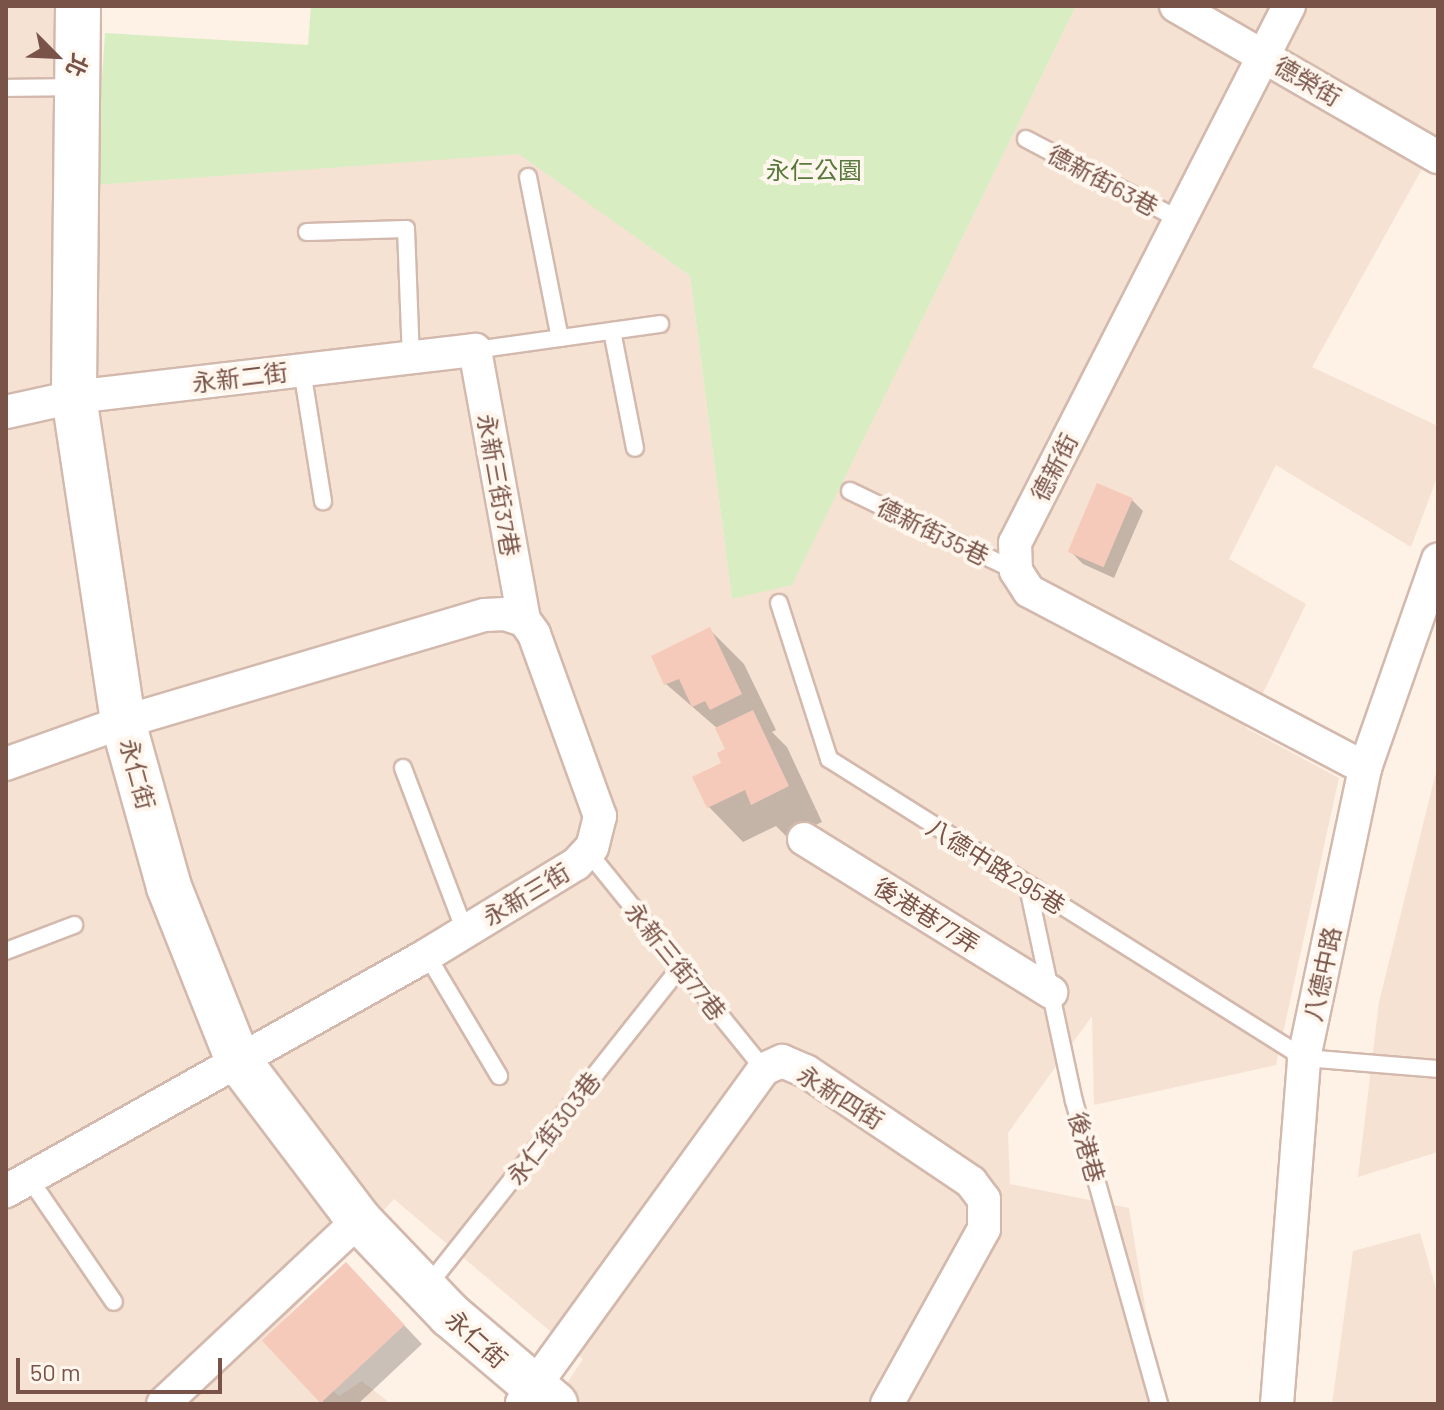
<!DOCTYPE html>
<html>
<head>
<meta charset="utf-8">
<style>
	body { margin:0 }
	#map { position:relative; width:1444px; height:1410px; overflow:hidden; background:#fef1e6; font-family:Barlow,"Noto Sans TC",sans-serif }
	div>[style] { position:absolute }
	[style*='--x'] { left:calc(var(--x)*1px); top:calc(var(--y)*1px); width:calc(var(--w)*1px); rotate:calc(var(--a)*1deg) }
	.residential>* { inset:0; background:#f6e2d3 }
	.green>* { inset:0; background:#d9edc3 }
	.shadow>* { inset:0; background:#0003 }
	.building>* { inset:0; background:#f5cabb; transform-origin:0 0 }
	.roads { filter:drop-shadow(2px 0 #d3b9ad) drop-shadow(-2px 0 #d3b9ad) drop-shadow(0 2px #d3b9ad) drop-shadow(0 -2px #d3b9ad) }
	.lane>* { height:16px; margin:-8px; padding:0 8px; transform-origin:8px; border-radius:8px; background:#fff }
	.street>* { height:32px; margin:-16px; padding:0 16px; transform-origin:16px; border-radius:16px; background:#fff }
	.secondary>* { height:44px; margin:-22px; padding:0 22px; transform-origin:22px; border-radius:22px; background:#fff }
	span { translate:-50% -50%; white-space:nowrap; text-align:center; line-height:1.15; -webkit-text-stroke:8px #fff6ed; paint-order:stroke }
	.street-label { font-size:24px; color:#795348 }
	.park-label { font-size:24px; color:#577a3c }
	.frame { position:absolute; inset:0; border:8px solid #795348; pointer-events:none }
	.north { position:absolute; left:16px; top:16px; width:80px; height:80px; -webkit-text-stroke:6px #fff6ed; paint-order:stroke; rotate:114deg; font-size:22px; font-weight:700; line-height:32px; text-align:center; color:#795348 }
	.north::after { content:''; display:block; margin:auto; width:28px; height:36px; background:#795348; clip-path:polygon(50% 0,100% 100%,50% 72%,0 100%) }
	.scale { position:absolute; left:16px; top:1358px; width:206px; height:36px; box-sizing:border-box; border:4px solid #795348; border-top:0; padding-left:10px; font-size:24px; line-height:28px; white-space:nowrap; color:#795348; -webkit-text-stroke:6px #fff6ed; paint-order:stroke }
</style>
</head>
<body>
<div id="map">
	<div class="residential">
		<div style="clip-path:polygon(6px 6px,62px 6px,95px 185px,519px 153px,690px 276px,732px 598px,792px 584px,1076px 6px,1438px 6px,1438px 140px,1312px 367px,1438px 426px,1438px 475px,1411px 547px,1276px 465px,1229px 559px,1306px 604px,1246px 728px,1339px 778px,1276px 1065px,1094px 1105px,1092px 1016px,1008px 1133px,1010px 1184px,1129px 1208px,1161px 1404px,553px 1404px,583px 1359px,394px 1199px,272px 1333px,339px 1396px,362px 1381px,391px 1404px,6px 1404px)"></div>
		<div style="clip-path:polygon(1438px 764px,1438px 1152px,1358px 1177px,1379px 1002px)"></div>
		<div style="clip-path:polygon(1420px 1233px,1438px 1296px,1438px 1404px,1332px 1404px,1353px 1251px)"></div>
	</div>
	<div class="green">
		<div style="clip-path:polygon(311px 6px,1076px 6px,792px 585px,732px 599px,690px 276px,519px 154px,95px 185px,105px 33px,308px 45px)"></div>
	</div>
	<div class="shadow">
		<div style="clip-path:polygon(1132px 500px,1143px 511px,1114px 578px,1083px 564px,1071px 552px)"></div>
		<div style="clip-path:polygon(710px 630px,744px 664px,776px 730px,772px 732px,787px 747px,822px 822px,788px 838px,776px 826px,743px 842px,709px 807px,695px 778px,724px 764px,728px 750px,718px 729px,666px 684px,653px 657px)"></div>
		<div style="clip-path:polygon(364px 1283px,422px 1344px,358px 1404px,325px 1404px,266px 1342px)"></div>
	</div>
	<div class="building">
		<div style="left:1097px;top:483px;width:39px;height:75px;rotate:23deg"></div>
		<div style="clip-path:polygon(710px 627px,742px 694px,710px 710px,705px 701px,692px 707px,679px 679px,664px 685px,651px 656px)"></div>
		<div style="clip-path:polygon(753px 710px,789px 786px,751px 805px,745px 790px,707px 808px,692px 777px,721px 763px,717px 753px,725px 749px,715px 728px)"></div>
		<div style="left:346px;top:1262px;width:86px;height:115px;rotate:47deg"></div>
	</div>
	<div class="roads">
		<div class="lane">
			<div style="--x:6;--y:88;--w:69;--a:-0.8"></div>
			<div style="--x:1026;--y:139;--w:174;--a:27.7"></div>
			<div style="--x:528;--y:177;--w:164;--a:78.8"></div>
			<div style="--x:307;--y:232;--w:99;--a:-1.7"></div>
			<div style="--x:406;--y:229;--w:128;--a:87.8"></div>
			<div style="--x:612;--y:331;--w:119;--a:78.9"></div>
			<div style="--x:475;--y:350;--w:187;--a:-8"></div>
			<div style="--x:302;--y:370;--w:133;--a:80.9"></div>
			<div style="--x:850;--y:491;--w:184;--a:25.7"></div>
			<div style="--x:779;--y:603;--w:164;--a:72.2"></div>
			<div style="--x:829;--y:759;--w:561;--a:32.19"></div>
			<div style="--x:1304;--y:1058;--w:134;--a:4.7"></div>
			<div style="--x:403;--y:768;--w:174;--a:69.2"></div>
			<div style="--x:588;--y:852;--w:279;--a:51"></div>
			<div style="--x:1028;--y:887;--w:219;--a:77.9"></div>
			<div style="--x:1074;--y:1101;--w:315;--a:74.3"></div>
			<div style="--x:6;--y:951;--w:73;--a:-20.9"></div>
			<div style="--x:427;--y:955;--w:141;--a:59.2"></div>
			<div style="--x:29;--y:1178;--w:150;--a:55.6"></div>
			<div style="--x:426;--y:1288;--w:409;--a:-51.6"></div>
		</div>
		<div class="street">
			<div style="--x:1176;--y:6;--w:302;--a:30"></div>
			<div style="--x:1289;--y:6;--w:603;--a:117.03"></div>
			<div style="--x:1015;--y:543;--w:28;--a:88"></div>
			<div style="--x:1016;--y:571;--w:24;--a:57"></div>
			<div style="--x:1029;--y:591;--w:380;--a:27.8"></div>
			<div style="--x:6;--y:412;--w:70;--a:-12.4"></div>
			<div style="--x:74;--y:397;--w:404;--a:-6.7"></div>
			<div style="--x:475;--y:350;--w:274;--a:79.7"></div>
			<div style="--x:6;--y:764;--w:124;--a:-19.7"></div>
			<div style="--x:123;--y:722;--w:377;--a:-16.5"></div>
			<div style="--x:485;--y:615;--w:20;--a:-3"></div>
			<div style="--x:505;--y:614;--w:20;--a:18"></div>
			<div style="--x:524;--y:620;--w:17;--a:54"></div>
			<div style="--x:534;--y:634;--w:194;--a:70.1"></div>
			<div style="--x:600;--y:816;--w:32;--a:104"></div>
			<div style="--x:592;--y:847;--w:23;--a:133"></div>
			<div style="--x:576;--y:864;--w:175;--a:148.6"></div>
			<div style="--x:427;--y:955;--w:483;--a:150.7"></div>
			<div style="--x:804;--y:839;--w:291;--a:31.8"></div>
			<div style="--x:522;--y:1403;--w:412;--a:-54.1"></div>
			<div style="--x:764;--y:1069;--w:20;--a:-24"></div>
			<div style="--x:782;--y:1061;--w:26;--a:23"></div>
			<div style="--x:806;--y:1071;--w:199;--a:33.9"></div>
			<div style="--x:971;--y:1182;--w:21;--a:53"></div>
			<div style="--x:984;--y:1199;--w:30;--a:90"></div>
			<div style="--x:984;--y:1229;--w:200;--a:119"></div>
			<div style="--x:163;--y:1404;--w:269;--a:-43.2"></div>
			<div style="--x:1277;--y:1404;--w:347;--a:-85.5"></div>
			<div style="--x:1304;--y:1058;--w:296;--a:-78.1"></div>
			<div style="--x:1365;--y:768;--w:221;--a:-70.7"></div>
		</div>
		<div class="secondary">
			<div style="--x:78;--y:6;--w:391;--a:90.6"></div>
			<div style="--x:74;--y:397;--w:329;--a:81.4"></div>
			<div style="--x:123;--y:722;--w:171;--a:74.4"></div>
			<div style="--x:169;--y:887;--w:186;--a:68.3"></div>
			<div style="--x:238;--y:1060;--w:201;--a:52.9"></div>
			<div style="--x:359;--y:1220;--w:132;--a:46.2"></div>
			<div style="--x:450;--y:1315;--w:138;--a:40.3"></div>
		</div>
	</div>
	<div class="street-label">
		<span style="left:1308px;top:81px;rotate:30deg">德榮街</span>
		<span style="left:1103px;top:180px;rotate:28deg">德新街63巷</span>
		<span style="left:240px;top:377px;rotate:-7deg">永新二街</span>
		<span style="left:1054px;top:467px;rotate:-63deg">德新街</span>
		<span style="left:499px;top:485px;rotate:80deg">永新三街37巷</span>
		<span style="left:933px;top:531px;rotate:26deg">德新街35巷</span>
		<span style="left:138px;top:774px;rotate:75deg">永仁街</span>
		<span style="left:996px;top:866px;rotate:32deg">八德中路295巷</span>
		<span style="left:526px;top:894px;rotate:-31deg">永新三街</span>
		<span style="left:927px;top:915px;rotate:32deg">後港巷77弄</span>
		<span style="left:676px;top:961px;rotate:51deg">永新三街77巷</span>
		<span style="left:1322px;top:974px;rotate:-78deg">八德中路</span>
		<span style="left:841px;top:1097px;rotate:32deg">永新四街</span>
		<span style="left:553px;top:1128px;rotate:-52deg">永仁街303巷</span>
		<span style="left:1087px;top:1147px;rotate:74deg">後港巷</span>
		<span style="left:477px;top:1339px;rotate:42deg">永仁街</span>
	</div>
	<div class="park-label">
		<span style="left:814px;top:170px">永仁公園</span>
	</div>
	<div class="frame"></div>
	<div class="north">北</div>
	<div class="scale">50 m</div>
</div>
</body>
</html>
